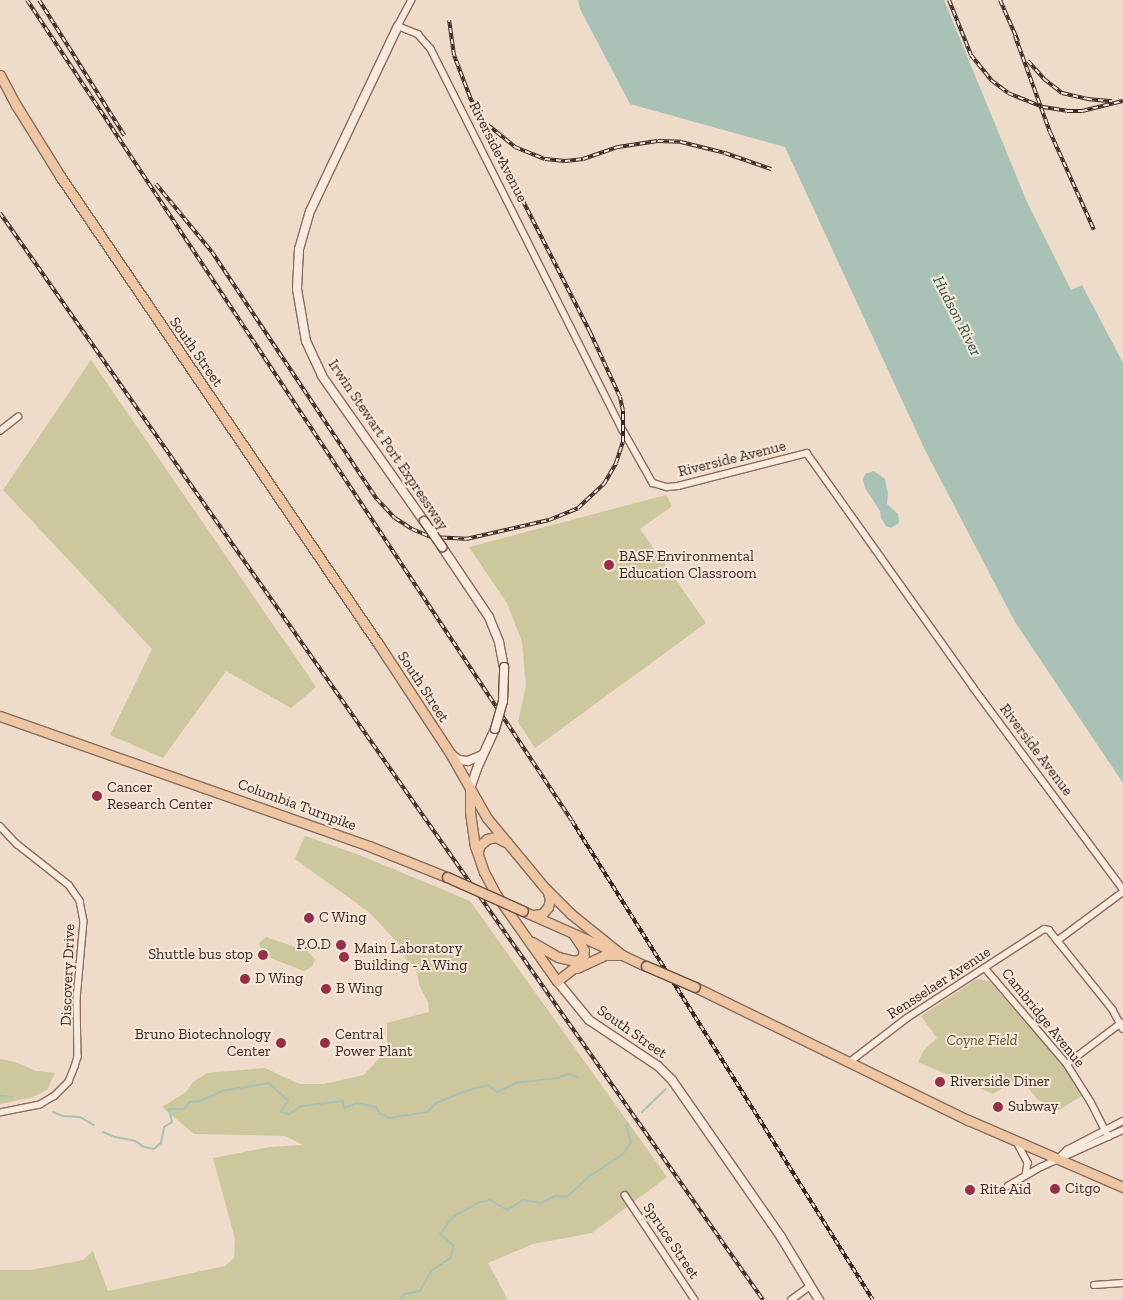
<!DOCTYPE html>
<html>
<head>
<meta charset="utf-8">
<style>
	body { margin:0 }
	#map { position:relative; width:1123px; height:1300px; overflow:hidden; background:#eedbc9; font-family:"Zilla Slab",serif }
	div>[style] { position:absolute }
	[style*='--x'] { left:calc(var(--x)*1px); top:calc(var(--y)*1px); width:calc(var(--w)*1px); rotate:calc(var(--a)*1deg) }
	.green>* { inset:0; background:#ccc79d }
	.water>* { inset:0; background:#aac2b6 }
	.stream>* { height:2px; margin:-1px; padding:0 1px; transform-origin:1px; border-radius:1px; background:#aac2b6 }
	.roads { filter:drop-shadow(1px 0 #8a6c5e) drop-shadow(-1px 0 #8a6c5e) drop-shadow(0 1px #8a6c5e) drop-shadow(0 -1px #8a6c5e) }
	.street>* { height:5.5px; margin:-2.75px; padding:0 2.75px; transform-origin:2.75px; border-radius:2.75px; background:#f8eadd }
	.secondary>* { height:8px; margin:-4px; padding:0 4px; transform-origin:4px; border-radius:4px; background:#f8eadd }
	.primary>* { height:9px; margin:-4.5px; padding:0 4.5px; transform-origin:4.5px; border-radius:4.5px; background:#efc6a3 }
	.rail>* { height:4px; margin-top:-2px; transform-origin:0; background:repeating-linear-gradient(90deg,#f5e7d9 0 5.5px,#3b2821 0 11px); box-sizing:border-box; border-block:1px solid #3b2821 }
	.bridges { filter:drop-shadow(1px 0 #6c4d41) drop-shadow(-1px 0 #6c4d41) drop-shadow(0 1px #6c4d41) drop-shadow(0 -1px #6c4d41) }
	.secondary-bridge>* { height:8px; margin:-4px; padding:0 4px; transform-origin:4px; border-radius:4px; background:#f8eadd }
	.primary-bridge>* { height:9px; margin:-4.5px; padding:0 4.5px; transform-origin:4.5px; border-radius:4.5px; background:#efc6a3 }
	.dots>* { width:14px; height:14px; translate:-50% -50%; box-sizing:border-box; border:2px solid #f5e7d9; border-radius:50% }
	span { translate:-50% -50%; white-space:nowrap; text-align:center; line-height:1.15; -webkit-text-stroke:4px #f5e7d9; paint-order:stroke }
	.street-label { font-size:15px; color:#3b2821 }
	.poi-label { font-size:15px; color:#3b2821 }
	.left { translate:0 -50%; text-align:left }
	.right { translate:-100% -50%; text-align:right }
	.park-label { font-size:15px; color:#565728; font-style:italic }
	.water-label { font-size:16px; color:#315a4e; font-style:italic }
</style>
</head>
<body>
<div id="map">
	<div class="green">
		<div style="clip-path:polygon(91px 360px,316px 687px,291px 708px,226px 671px,163px 758px,110px 735px,152px 649px,3px 490px)"></div>
		<div style="clip-path:polygon(666px 495px,672px 506px,640px 529px,706px 623px,535px 748px,518px 722px,526px 686px,522px 642px,507px 603px,469px 547px)"></div>
		<div style="clip-path:polygon(305px 836px,362px 856px,470px 901px,667px 1177px,592px 1233px,533px 1244px,488px 1263px,508px 1300px,0 1300px,0 1270px,31px 1270px,83px 1260px,93px 1251px,108px 1291px,225px 1266px,234px 1258px,235px 1239px,213px 1158px,270px 1147px,303px 1145px,285px 1136px,194px 1134px,162px 1107px,186px 1092px,193px 1082px,207px 1073px,265px 1068px,299px 1084px,324px 1084px,364px 1075px,387px 1050px,387px 1023px,429px 1012px,428px 1002px,419px 985px,417px 970px,406px 959px,397px 942px,369px 912px,295px 859px)"></div>
		<div style="clip-path:polygon(266px 937px,307px 951px,315px 959px,312px 967px,304px 971px,262px 955px,259px 943px)"></div>
		<div style="clip-path:polygon(977px 979px,989px 981px,1060px 1061px,1072px 1077px,1082px 1096px,1057px 1111px,1037px 1099px,1020px 1077px,993px 1094px,918px 1062px,924px 1050px,937px 1038px,921px 1016px)"></div>
		<div style="clip-path:polygon(0 1059px,15px 1062px,36px 1071px,55px 1073px,47px 1090px,33px 1097px,0 1104px)"></div>
	</div>
	<div class="water">
		<div style="clip-path:polygon(578px 0,944px 0,1027px 202px,1071px 290px,1082px 285px,1123px 363px,1123px 783px,1015px 622px,925px 450px,785px 147px,630px 104px,580px 9px)"></div>
		<div style="clip-path:polygon(874px 471px,885px 479px,888px 494px,887px 504px,898px 514px,899px 523px,891px 528px,886px 526px,881px 518px,880px 511px,865px 488px,863px 479px,865px 474px)"></div>
	</div>
	<div class="stream">
		<div style="--x:0;--y:1096;--w:12;--a:5"></div>
		<div style="--x:53;--y:1112;--w:11;--a:22"></div>
		<div style="--x:63;--y:1116;--w:17;--a:3"></div>
		<div style="--x:80;--y:1117;--w:16;--a:30"></div>
		<div style="--x:642;--y:1112;--w:33;--a:-44"></div>
		<div style="--x:103;--y:1132;--w:13;--a:23"></div>
		<div style="--x:115;--y:1137;--w:20;--a:11"></div>
		<div style="--x:135;--y:1141;--w:11;--a:34"></div>
		<div style="--x:144;--y:1147;--w:10;--a:11"></div>
		<div style="--x:154;--y:1149;--w:9;--a:-41"></div>
		<div style="--x:161;--y:1143;--w:16;--a:-79"></div>
		<div style="--x:164;--y:1127;--w:9;--a:-32"></div>
		<div style="--x:172;--y:1122;--w:13;--a:-103"></div>
		<div style="--x:169;--y:1109;--w:15;--a:0"></div>
		<div style="--x:184;--y:1109;--w:9;--a:-49"></div>
		<div style="--x:190;--y:1102;--w:11;--a:-5"></div>
		<div style="--x:201;--y:1101;--w:23;--a:-25"></div>
		<div style="--x:222;--y:1091;--w:48;--a:-9.7"></div>
		<div style="--x:269;--y:1083;--w:26;--a:43"></div>
		<div style="--x:288;--y:1101;--w:13;--a:122"></div>
		<div style="--x:281;--y:1112;--w:8;--a:14"></div>
		<div style="--x:289;--y:1114;--w:15;--a:-32"></div>
		<div style="--x:302;--y:1106;--w:41;--a:-7"></div>
		<div style="--x:343;--y:1101;--w:7;--a:82"></div>
		<div style="--x:344;--y:1108;--w:14;--a:-21"></div>
		<div style="--x:357;--y:1103;--w:19;--a:12"></div>
		<div style="--x:376;--y:1107;--w:7;--a:63"></div>
		<div style="--x:379;--y:1113;--w:11;--a:27"></div>
		<div style="--x:389;--y:1118;--w:38;--a:-9"></div>
		<div style="--x:427;--y:1112;--w:13;--a:-45"></div>
		<div style="--x:436;--y:1103;--w:29;--a:-22"></div>
		<div style="--x:463;--y:1092;--w:26;--a:-16"></div>
		<div style="--x:488;--y:1085;--w:11;--a:38"></div>
		<div style="--x:497;--y:1092;--w:21;--a:-25"></div>
		<div style="--x:516;--y:1083;--w:41;--a:-7"></div>
		<div style="--x:557;--y:1078;--w:13;--a:-18"></div>
		<div style="--x:569;--y:1074;--w:10;--a:17"></div>
		<div style="--x:399;--y:1300;--w:8;--a:-50"></div>
		<div style="--x:404;--y:1294;--w:16;--a:-11"></div>
		<div style="--x:420;--y:1291;--w:23;--a:-61"></div>
		<div style="--x:431;--y:1271;--w:23;--a:-34"></div>
		<div style="--x:450;--y:1258;--w:13;--a:-72"></div>
		<div style="--x:454;--y:1246;--w:18;--a:-139"></div>
		<div style="--x:440;--y:1234;--w:21;--a:-53"></div>
		<div style="--x:453;--y:1217;--w:28;--a:-30"></div>
		<div style="--x:477;--y:1203;--w:13;--a:-13"></div>
		<div style="--x:490;--y:1200;--w:20;--a:30"></div>
		<div style="--x:507;--y:1210;--w:19;--a:-32"></div>
		<div style="--x:523;--y:1200;--w:18;--a:9"></div>
		<div style="--x:541;--y:1203;--w:16;--a:-27"></div>
		<div style="--x:555;--y:1196;--w:12;--a:5"></div>
		<div style="--x:567;--y:1197;--w:33;--a:-43"></div>
		<div style="--x:591;--y:1175;--w:37;--a:-33"></div>
		<div style="--x:622;--y:1155;--w:16;--a:-55"></div>
		<div style="--x:631;--y:1142;--w:17;--a:-107"></div>
		<div style="--x:626;--y:1126;--w:3;--a:-45"></div>
	</div>
	<div class="roads">
		<div class="street">
			<div style="--x:412;--y:0;--w:30;--a:118"></div>
			<div style="--x:398;--y:26;--w:22;--a:22"></div>
			<div style="--x:418;--y:34;--w:20;--a:49"></div>
			<div style="--x:431;--y:49;--w:427;--a:63.3"></div>
			<div style="--x:623;--y:430;--w:61;--a:60.5"></div>
			<div style="--x:653;--y:483;--w:15;--a:16"></div>
			<div style="--x:667;--y:487;--w:11;--a:-5"></div>
			<div style="--x:678;--y:486;--w:133;--a:-14.3"></div>
			<div style="--x:807;--y:453;--w:287;--a:54.6"></div>
			<div style="--x:973;--y:687;--w:252;--a:53.4"></div>
			<div style="--x:0;--y:431;--w:23;--a:-38"></div>
			<div style="--x:0;--y:826;--w:25;--a:47"></div>
			<div style="--x:17;--y:844;--w:66;--a:38.3"></div>
			<div style="--x:69;--y:885;--w:19;--a:55"></div>
			<div style="--x:80;--y:901;--w:20;--a:79"></div>
			<div style="--x:84;--y:921;--w:78;--a:95.1"></div>
			<div style="--x:77;--y:999;--w:58;--a:89"></div>
			<div style="--x:78;--y:1057;--w:10;--a:107"></div>
			<div style="--x:75;--y:1067;--w:16;--a:112"></div>
			<div style="--x:69;--y:1082;--w:20;--a:135"></div>
			<div style="--x:55;--y:1096;--w:17;--a:149"></div>
			<div style="--x:40;--y:1105;--w:41;--a:168.7"></div>
			<div style="--x:1057;--y:941;--w:82;--a:-36.6"></div>
			<div style="--x:985;--y:968;--w:126;--a:49.5"></div>
			<div style="--x:1067;--y:1064;--w:45;--a:57.7"></div>
			<div style="--x:1091;--y:1102;--w:39;--a:63"></div>
			<div style="--x:851;--y:1061;--w:71;--a:-37.5"></div>
			<div style="--x:907;--y:1018;--w:163;--a:-33"></div>
			<div style="--x:1044;--y:929;--w:5;--a:11"></div>
			<div style="--x:1049;--y:930;--w:102;--a:51.3"></div>
			<div style="--x:1113;--y:1010;--w:21;--a:62"></div>
			<div style="--x:1067;--y:1064;--w:68;--a:-37.2"></div>
			<div style="--x:1017;--y:1142;--w:24;--a:62"></div>
			<div style="--x:1028;--y:1163;--w:12;--a:99"></div>
			<div style="--x:1060;--y:1157;--w:10;--a:-45"></div>
			<div style="--x:1067;--y:1150;--w:63;--a:-27.4"></div>
			<div style="--x:1008;--y:1186;--w:38;--a:-30"></div>
			<div style="--x:1041;--y:1167;--w:90;--a:-24.3"></div>
			<div style="--x:625;--y:1195;--w:126;--a:56.3"></div>
			<div style="--x:1094;--y:1285;--w:29;--a:-4"></div>
			<div style="--x:791;--y:1300;--w:24;--a:-36"></div>
		</div>
		<div class="secondary">
			<div style="--x:398;--y:26;--w:205;--a:115.4"></div>
			<div style="--x:310;--y:211;--w:40;--a:106"></div>
			<div style="--x:299;--y:249;--w:40;--a:92.9"></div>
			<div style="--x:297;--y:289;--w:53;--a:80.2"></div>
			<div style="--x:306;--y:341;--w:38;--a:65"></div>
			<div style="--x:322;--y:376;--w:177;--a:54.9"></div>
			<div style="--x:442;--y:547;--w:84;--a:56.1"></div>
			<div style="--x:489;--y:617;--w:27;--a:68"></div>
			<div style="--x:499;--y:642;--w:25;--a:79"></div>
			<div style="--x:452;--y:755;--w:9;--a:36"></div>
			<div style="--x:459;--y:760;--w:9;--a:6"></div>
			<div style="--x:468;--y:761;--w:15;--a:-23"></div>
			<div style="--x:470;--y:789;--w:24;--a:-71"></div>
			<div style="--x:478;--y:766;--w:41;--a:-65.3"></div>
			<div style="--x:557;--y:981;--w:50;--a:50.6"></div>
			<div style="--x:589;--y:1020;--w:83;--a:33.7"></div>
			<div style="--x:658;--y:1066;--w:20;--a:45"></div>
			<div style="--x:672;--y:1080;--w:191;--a:55.2"></div>
			<div style="--x:781;--y:1237;--w:74;--a:58.9"></div>
		</div>
		<div class="primary">
			<div style="--x:0;--y:75;--w:34;--a:62"></div>
			<div style="--x:16;--y:105;--w:84;--a:58.2"></div>
			<div style="--x:60;--y:176;--w:567;--a:55.78"></div>
			<div style="--x:379;--y:645;--w:129;--a:56.7"></div>
			<div style="--x:450;--y:753;--w:75;--a:60.4"></div>
			<div style="--x:487;--y:818;--w:91;--a:50.4"></div>
			<div style="--x:545;--y:888;--w:37;--a:45"></div>
			<div style="--x:571;--y:914;--w:65;--a:38.8"></div>
			<div style="--x:622;--y:955;--w:26;--a:25"></div>
			<div style="--x:0;--y:716;--w:391;--a:19.4"></div>
			<div style="--x:369;--y:846;--w:84;--a:21.7"></div>
			<div style="--x:470;--y:790;--w:22;--a:90"></div>
			<div style="--x:470;--y:812;--w:34;--a:82"></div>
			<div style="--x:475;--y:846;--w:28;--a:71"></div>
			<div style="--x:484;--y:872;--w:27;--a:62"></div>
			<div style="--x:497;--y:896;--w:104;--a:54.8"></div>
			<div style="--x:557;--y:981;--w:28;--a:-38"></div>
			<div style="--x:579;--y:964;--w:10;--a:-61"></div>
			<div style="--x:478;--y:853;--w:7;--a:-82"></div>
			<div style="--x:479;--y:846;--w:11;--a:-41"></div>
			<div style="--x:487;--y:839;--w:9;--a:-13"></div>
			<div style="--x:496;--y:837;--w:10;--a:29"></div>
			<div style="--x:523;--y:911;--w:91;--a:24"></div>
			<div style="--x:533;--y:915;--w:9;--a:-6"></div>
			<div style="--x:542;--y:914;--w:9;--a:-49"></div>
			<div style="--x:548;--y:907;--w:8;--a:-76"></div>
			<div style="--x:550;--y:899;--w:9;--a:-108"></div>
			<div style="--x:532;--y:942;--w:30;--a:30"></div>
			<div style="--x:558;--y:957;--w:17;--a:13"></div>
			<div style="--x:575;--y:961;--w:8;--a:-23"></div>
			<div style="--x:582;--y:958;--w:8;--a:-76"></div>
			<div style="--x:584;--y:950;--w:18;--a:-124"></div>
			<div style="--x:577;--y:968;--w:31;--a:-25"></div>
			<div style="--x:605;--y:955;--w:17;--a:0"></div>
			<div style="--x:695;--y:987;--w:304;--a:26"></div>
			<div style="--x:968;--y:1120;--w:169;--a:23.4"></div>
		</div>
	</div>
	<div class="rail">
		<div style="--x:27;--y:0;--w:985;--a:56.42"></div>
		<div style="--x:572;--y:821;--w:566;--a:57.86"></div>
		<div style="--x:39;--y:0;--w:160;--a:57.8"></div>
		<div style="--x:949;--y:0;--w:59;--a:68.2"></div>
		<div style="--x:971;--y:55;--w:32;--a:51"></div>
		<div style="--x:991;--y:80;--w:21;--a:37"></div>
		<div style="--x:1008;--y:93;--w:38;--a:22"></div>
		<div style="--x:1043;--y:107;--w:24;--a:9"></div>
		<div style="--x:1067;--y:111;--w:15;--a:0"></div>
		<div style="--x:1082;--y:111;--w:42;--a:-13.7"></div>
		<div style="--x:1000;--y:0;--w:45;--a:66.3"></div>
		<div style="--x:1015;--y:36;--w:102;--a:70"></div>
		<div style="--x:1050;--y:132;--w:107;--a:65.8"></div>
		<div style="--x:1028;--y:61;--w:24;--a:48"></div>
		<div style="--x:1044;--y:79;--w:23;--a:38"></div>
		<div style="--x:1062;--y:93;--w:26;--a:13"></div>
		<div style="--x:1087;--y:99;--w:25;--a:5"></div>
		<div style="--x:488;--y:125;--w:35;--a:39"></div>
		<div style="--x:515;--y:147;--w:32;--a:22"></div>
		<div style="--x:545;--y:159;--w:20;--a:6"></div>
		<div style="--x:565;--y:161;--w:18;--a:-6"></div>
		<div style="--x:583;--y:159;--w:37;--a:-19"></div>
		<div style="--x:618;--y:147;--w:40;--a:-8.5"></div>
		<div style="--x:658;--y:141;--w:23;--a:2"></div>
		<div style="--x:681;--y:142;--w:45;--a:14"></div>
		<div style="--x:725;--y:153;--w:49;--a:19.2"></div>
		<div style="--x:156;--y:184;--w:88;--a:50.5"></div>
		<div style="--x:212;--y:252;--w:297;--a:56.3"></div>
		<div style="--x:377;--y:499;--w:26;--a:47"></div>
		<div style="--x:395;--y:518;--w:20;--a:33"></div>
		<div style="--x:412;--y:529;--w:21;--a:23"></div>
		<div style="--x:431;--y:537;--w:35;--a:3"></div>
		<div style="--x:466;--y:539;--w:85;--a:-12.9"></div>
		<div style="--x:549;--y:520;--w:31;--a:-22"></div>
		<div style="--x:578;--y:508;--w:35;--a:-43"></div>
		<div style="--x:604;--y:484;--w:24;--a:-60"></div>
		<div style="--x:616;--y:463;--w:22;--a:-72"></div>
		<div style="--x:623;--y:442;--w:31;--a:-90"></div>
		<div style="--x:623;--y:411;--w:14;--a:-102"></div>
		<div style="--x:620;--y:397;--w:72;--a:-114.8"></div>
		<div style="--x:590;--y:332;--w:264;--a:-117.1"></div>
		<div style="--x:470;--y:97;--w:45;--a:-110.9"></div>
		<div style="--x:454;--y:55;--w:35;--a:-98"></div>
		<div style="--x:0;--y:213;--w:1328;--a:54.93"></div>
	</div>
	<div class="bridges">
		<div class="secondary-bridge">
			<div style="--x:424;--y:521;--w:32;--a:55"></div>
			<div style="--x:495;--y:729;--w:29;--a:-74"></div>
			<div style="--x:503;--y:701;--w:34;--a:-88"></div>
		</div>
		<div class="primary-bridge">
			<div style="--x:447;--y:877;--w:83;--a:24.1"></div>
			<div style="--x:646;--y:966;--w:53;--a:23.2"></div>
		</div>
	</div>
	<div class="dots">
		<div style="left:609px;top:565px;background:#982f48"></div>
		<div style="left:97px;top:796px;background:#982f48"></div>
		<div style="left:309px;top:918px;background:#982f48"></div>
		<div style="left:341px;top:945px;background:#982f48"></div>
		<div style="left:263px;top:955px;background:#982f48"></div>
		<div style="left:344px;top:957px;background:#982f48"></div>
		<div style="left:245px;top:979px;background:#982f48"></div>
		<div style="left:326px;top:989px;background:#982f48"></div>
		<div style="left:281px;top:1043px;background:#982f48"></div>
		<div style="left:325px;top:1043px;background:#982f48"></div>
		<div style="left:940px;top:1082px;background:#982f48"></div>
		<div style="left:998px;top:1107px;background:#982f48"></div>
		<div style="left:1055px;top:1189px;background:#982f48"></div>
		<div style="left:970px;top:1190px;background:#982f48"></div>
	</div>
	<div class="street-label">
		<span style="left:498px;top:152px;rotate:63deg">Riverside Avenue</span>
		<span style="left:196px;top:352px;rotate:55deg">South Street</span>
		<span style="left:388px;top:445px;rotate:56deg">Irwin Stewart Port Expressway</span>
		<span style="left:732px;top:459px;rotate:-14deg">Riverside Avenue</span>
		<span style="left:423px;top:687px;rotate:57deg">South Street</span>
		<span style="left:1036px;top:750px;rotate:53deg">Riverside Avenue</span>
		<span style="left:297px;top:805px;rotate:20deg">Columbia Turnpike</span>
		<span style="left:68px;top:975px;rotate:-88deg">Discovery Drive</span>
		<span style="left:939px;top:983px;rotate:-33deg">Rensselaer Avenue</span>
		<span style="left:1043px;top:1018px;rotate:51deg">Cambridge Avenue</span>
		<span style="left:632px;top:1032px;rotate:35deg">South Street</span>
		<span style="left:671px;top:1241px;rotate:56deg">Spruce Street</span>
	</div>
	<div class="poi-label">
		<span class="left" style="left:619px;top:565px">BASF Environmental<br>Education Classroom</span>
		<span class="left" style="left:107px;top:796px">Cancer<br>Research Center</span>
		<span class="left" style="left:319px;top:918px">C Wing</span>
		<span class="right" style="left:331px;top:945px">P.O.D</span>
		<span class="left" style="left:354px;top:957px">Main Laboratory<br>Building - A Wing</span>
		<span class="right" style="left:253px;top:955px">Shuttle bus stop</span>
		<span class="left" style="left:255px;top:979px">D Wing</span>
		<span class="left" style="left:336px;top:989px">B Wing</span>
		<span class="right" style="left:271px;top:1043px">Bruno Biotechnology<br>Center</span>
		<span class="left" style="left:335px;top:1043px">Central<br>Power Plant</span>
		<span class="left" style="left:950px;top:1082px">Riverside Diner</span>
		<span class="left" style="left:1008px;top:1107px">Subway</span>
		<span class="left" style="left:1065px;top:1189px">Citgo</span>
		<span class="left" style="left:980px;top:1190px">Rite Aid</span>
	</div>
	<div class="park-label">
		<span style="left:982px;top:1041px">Coyne Field</span>
	</div>
	<div class="water-label">
		<span style="left:957px;top:316px;rotate:63deg">Hudson River</span>
	</div>
</div>
</body>
</html>
